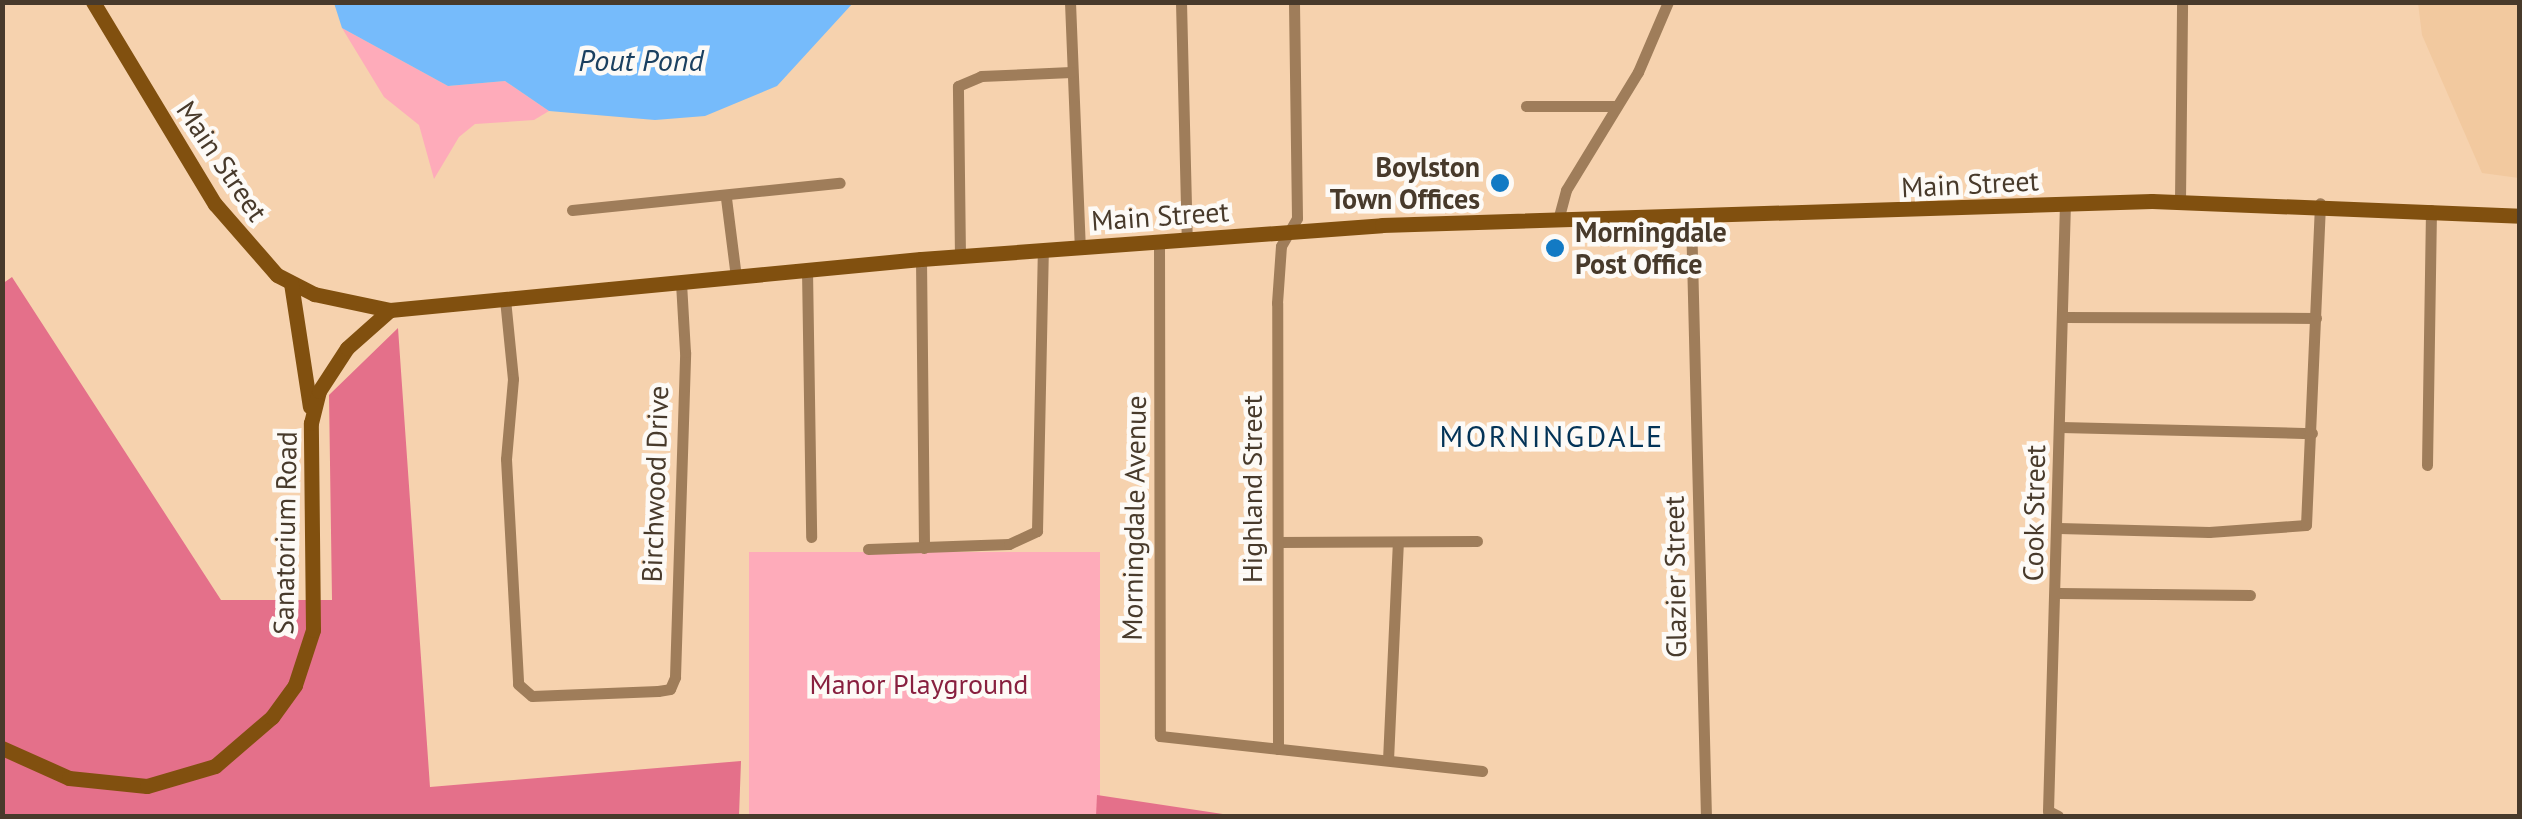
<!DOCTYPE html>
<html>
<head>
<meta charset="utf-8">
<style>
	body { margin:0 }
	#map { position:relative; width:2522px; height:819px; overflow:hidden; background:#f6d2ae; font-family:"PT Sans",sans-serif }
	div>[style] { position:absolute }
	[style*='--x'] { left:calc(var(--x)*1px); top:calc(var(--y)*1px); width:calc(var(--w)*1px); rotate:calc(var(--a)*1deg) }
	.built>* { inset:0; background:#f2c99f }
	.green>* { inset:0; background:#feabba; transform-origin:0 0 }
	.forest>* { inset:0; background:#e4708a }
	.water>* { inset:0; background:#76bbfb }
	.street>* { height:11px; margin:-5.5px; padding:0 5.5px; transform-origin:5.5px; border-radius:5.5px; background:#9f7d5a }
	.secondary>* { height:15px; margin:-7.5px; padding:0 7.5px; transform-origin:7.5px; border-radius:7.5px; background:#81500f }
	.dots>* { width:28px; height:28px; translate:-50% -50%; box-sizing:border-box; border:5px solid #fdfaf6; border-radius:50% }
	span { translate:-50% -50%; white-space:nowrap; text-align:center; line-height:1.15; -webkit-text-stroke:9px #fdfaf6; paint-order:stroke }
	.street-label { font-size:28px; color:#483a2b }
	.poi-label { font-size:28px; color:#483a2b; font-weight:700 }
	.right { translate:-100% -50%; text-align:right }
	.left { translate:0 -50%; text-align:left }
	.park-label { font-size:28px; color:#88203f }
	.water-label { font-size:30px; color:#1b4060; font-style:italic }
	.neighbourhood-label { font-size:30px; color:#033357; letter-spacing:2.5px }
	.frame { position:absolute; inset:0; border:5px solid #483a2b; pointer-events:none }
</style>
</head>
<body>
<div id="map">
	<div class="built">
		<div style="clip-path:polygon(2418px 3px,2519px 3px,2519px 178px,2482px 173px,2422px 35px)"></div>
	</div>
	<div class="green">
		<div style="clip-path:polygon(342px 28px,448px 86px,505px 81px,549px 111px,534px 120px,475px 124px,459px 137px,434px 179px,419px 125px,384px 97px)"></div>
		<div style="left:749px;top:552px;width:351px;height:264px"></div>
	</div>
	<div class="forest">
		<div style="clip-path:polygon(12px 277px,221px 600px,332px 600px,329px 395px,398px 328px,430px 787px,741px 761px,739px 816px,3px 816px,2px 284px)"></div>
		<div style="clip-path:polygon(1097px 795px,1236px 816px,1096px 816px)"></div>
	</div>
	<div class="water">
		<div style="clip-path:polygon(334px 3px,853px 3px,777px 86px,705px 116px,655px 120px,549px 111px,505px 81px,448px 86px,342px 28px)"></div>
	</div>
	<div class="street">
		<div style="--x:1070;--y:2;--w:245;--a:87.7"></div>
		<div style="--x:1181;--y:2;--w:238;--a:88.6"></div>
		<div style="--x:1526;--y:106;--w:89;--a:0"></div>
		<div style="--x:726;--y:198;--w:80;--a:82.8"></div>
		<div style="--x:2180;--y:201;--w:199;--a:-89.4"></div>
		<div style="--x:572;--y:210;--w:269;--a:-5.8"></div>
		<div style="--x:1691;--y:217;--w:599;--a:88.57"></div>
		<div style="--x:1558;--y:220;--w:31;--a:-75"></div>
		<div style="--x:1566;--y:190;--w:138;--a:-58.6"></div>
		<div style="--x:1638;--y:72;--w:76;--a:-66.8"></div>
		<div style="--x:1159;--y:242;--w:494;--a:89.9"></div>
		<div style="--x:1160;--y:736;--w:324;--a:6.2"></div>
		<div style="--x:960;--y:257;--w:171;--a:-90.7"></div>
		<div style="--x:958;--y:86;--w:25;--a:-23"></div>
		<div style="--x:981;--y:76;--w:90;--a:-2.5"></div>
		<div style="--x:921;--y:259;--w:289;--a:89.4"></div>
		<div style="--x:807;--y:270;--w:267;--a:89.1"></div>
		<div style="--x:505;--y:299;--w:80;--a:84.3"></div>
		<div style="--x:513;--y:379;--w:80;--a:95"></div>
		<div style="--x:506;--y:459;--w:225;--a:86.9"></div>
		<div style="--x:518;--y:684;--w:18;--a:41"></div>
		<div style="--x:532;--y:696;--w:126;--a:-2.3"></div>
		<div style="--x:658;--y:691;--w:12;--a:-9"></div>
		<div style="--x:670;--y:689;--w:13;--a:-67"></div>
		<div style="--x:675;--y:677;--w:325;--a:-88.2"></div>
		<div style="--x:685;--y:352;--w:70;--a:-93.3"></div>
		<div style="--x:2064;--y:317;--w:252;--a:0.2"></div>
		<div style="--x:2061;--y:427;--w:251;--a:1.4"></div>
		<div style="--x:2427;--y:465;--w:255;--a:-89.1"></div>
		<div style="--x:2059;--y:528;--w:150;--a:1.5"></div>
		<div style="--x:2209;--y:532;--w:97;--a:-4.1"></div>
		<div style="--x:2306;--y:525;--w:322;--a:-87.5"></div>
		<div style="--x:1278;--y:542;--w:199;--a:-0.3"></div>
		<div style="--x:868;--y:549;--w:141;--a:-2"></div>
		<div style="--x:1009;--y:544;--w:31;--a:-25"></div>
		<div style="--x:1037;--y:531;--w:281;--a:-88.8"></div>
		<div style="--x:2058;--y:593;--w:192;--a:0.6"></div>
		<div style="--x:1278;--y:749;--w:446;--a:-90.1"></div>
		<div style="--x:1277;--y:303;--w:57;--a:-86"></div>
		<div style="--x:1281;--y:246;--w:32;--a:-60"></div>
		<div style="--x:1297;--y:218;--w:216;--a:-90.8"></div>
		<div style="--x:1388;--y:760;--w:218;--a:-87.4"></div>
		<div style="--x:2058;--y:816;--w:11;--a:-153"></div>
		<div style="--x:2048;--y:811;--w:607;--a:-88.4"></div>
	</div>
	<div class="secondary">
		<div style="--x:93;--y:2;--w:236;--a:58.9"></div>
		<div style="--x:215;--y:204;--w:94;--a:48.9"></div>
		<div style="--x:277;--y:275;--w:42;--a:27.2"></div>
		<div style="--x:314;--y:294;--w:78;--a:11.9"></div>
		<div style="--x:390;--y:310;--w:533;--a:-5.49"></div>
		<div style="--x:921;--y:259;--w:462;--a:-4.2"></div>
		<div style="--x:1382;--y:225;--w:770;--a:-1.79"></div>
		<div style="--x:2152;--y:201;--w:368;--a:2.3"></div>
		<div style="--x:291;--y:283;--w:125;--a:81.3"></div>
		<div style="--x:2;--y:748;--w:73;--a:24.1"></div>
		<div style="--x:69;--y:778;--w:78;--a:5.9"></div>
		<div style="--x:147;--y:786;--w:71;--a:-16.4"></div>
		<div style="--x:215;--y:766;--w:75;--a:-40.7"></div>
		<div style="--x:272;--y:717;--w:39;--a:-54"></div>
		<div style="--x:295;--y:685;--w:58;--a:-71.9"></div>
		<div style="--x:313;--y:630;--w:207;--a:-90.6"></div>
		<div style="--x:311;--y:423;--w:33;--a:-76"></div>
		<div style="--x:319;--y:391;--w:51;--a:-56.9"></div>
		<div style="--x:347;--y:348;--w:57;--a:-41.5"></div>
	</div>
	<div class="dots">
		<div style="left:1500px;top:183px;background:#127ac4"></div>
		<div style="left:1555px;top:248px;background:#127ac4"></div>
	</div>
	<div class="street-label">
		<span style="left:222px;top:161px;rotate:56deg">Main Street</span>
		<span style="left:1970px;top:184px;rotate:-3deg">Main Street</span>
		<span style="left:1160px;top:216px;rotate:-4deg">Main Street</span>
		<span style="left:655px;top:484px;rotate:-88deg">Birchwood Drive</span>
		<span style="left:1252px;top:489px;rotate:-90deg">Highland Street</span>
		<span style="left:2034px;top:513px;rotate:-89deg">Cook Street</span>
		<span style="left:1134px;top:518px;rotate:-89deg">Morningdale Avenue</span>
		<span style="left:285px;top:533px;rotate:-89deg">Sanatorium Road</span>
		<span style="left:1675px;top:577px;rotate:-91deg">Glazier Street</span>
	</div>
	<div class="poi-label">
		<span class="right" style="left:1480px;top:183px">Boylston<br>Town Offices</span>
		<span class="left" style="left:1575px;top:248px">Morningdale<br>Post Office</span>
	</div>
	<div class="park-label">
		<span style="left:919px;top:684px">Manor Playground</span>
	</div>
	<div class="water-label">
		<span style="left:641px;top:60px">Pout Pond</span>
	</div>
	<div class="neighbourhood-label">
		<span style="left:1552px;top:436px">MORNINGDALE</span>
	</div>
	<div class="frame"></div>
</div>
</body>
</html>
